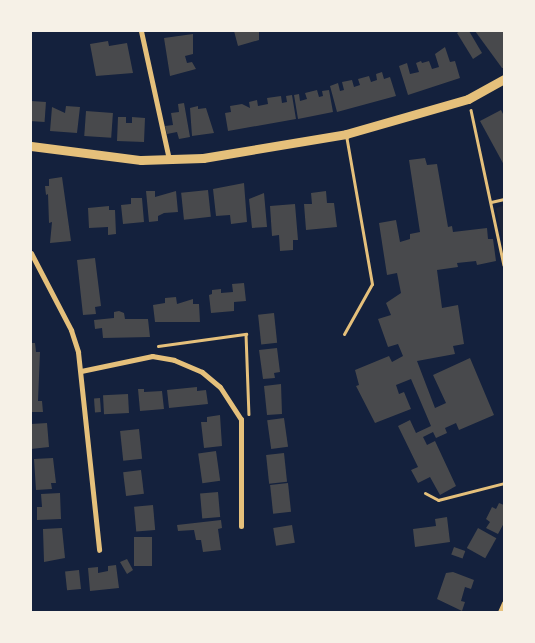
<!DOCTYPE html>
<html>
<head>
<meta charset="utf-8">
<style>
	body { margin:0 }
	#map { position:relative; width:535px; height:643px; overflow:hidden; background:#14213d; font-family:"IBM Plex Sans",sans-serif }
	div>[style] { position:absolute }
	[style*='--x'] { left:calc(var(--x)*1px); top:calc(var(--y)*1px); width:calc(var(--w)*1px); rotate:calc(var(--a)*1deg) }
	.green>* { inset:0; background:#1d2539 }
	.building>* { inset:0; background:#48494c; transform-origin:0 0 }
	.path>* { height:2.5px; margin:-1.25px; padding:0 1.25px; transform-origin:1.25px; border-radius:1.25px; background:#e5c07b }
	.service>* { height:3px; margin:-1.5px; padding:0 1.5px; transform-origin:1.5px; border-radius:1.5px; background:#e5c07b }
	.minor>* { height:5px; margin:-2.5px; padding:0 2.5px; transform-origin:2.5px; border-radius:2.5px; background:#e5c07b }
	.tertiary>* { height:9px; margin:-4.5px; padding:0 4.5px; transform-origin:4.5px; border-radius:4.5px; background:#e5c07b }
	span { translate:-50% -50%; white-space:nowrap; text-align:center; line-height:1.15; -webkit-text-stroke:5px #f6f1e7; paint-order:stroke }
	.frame { position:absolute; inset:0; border:32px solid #f6f1e7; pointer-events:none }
</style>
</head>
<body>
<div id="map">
	<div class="green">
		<div style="clip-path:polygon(504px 205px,504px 246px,496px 208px)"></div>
	</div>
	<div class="building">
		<div style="clip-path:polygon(234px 31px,259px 31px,259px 40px,238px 46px)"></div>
		<div style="clip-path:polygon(460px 31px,469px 31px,482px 53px,473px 59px,457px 33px)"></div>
		<div style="clip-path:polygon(475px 31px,504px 31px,504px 68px,502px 68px)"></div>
		<div style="clip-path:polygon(193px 34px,193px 54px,185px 56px,187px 63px,192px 62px,196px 69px,170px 76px,164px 38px)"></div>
		<div style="clip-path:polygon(108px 41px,109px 46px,127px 43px,133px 73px,96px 76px,90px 44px)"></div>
		<div style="clip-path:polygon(445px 47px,450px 62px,455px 61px,460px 78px,408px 95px,399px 66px,407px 63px,410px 74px,419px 72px,416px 63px,421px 61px,422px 63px,429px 61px,432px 69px,439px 67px,435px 54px)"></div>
		<div style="clip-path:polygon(382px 72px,384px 79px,390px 77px,396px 96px,337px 112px,330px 86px,338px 83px,340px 91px,344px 90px,342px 82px,352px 80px,354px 87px,360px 85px,358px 79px,369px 76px,371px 82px,377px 80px,376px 74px)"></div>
		<div style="clip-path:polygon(317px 90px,319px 97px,323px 96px,322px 91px,329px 90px,333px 112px,298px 119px,294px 95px,299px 94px,300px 101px,307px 99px,305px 93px)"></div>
		<div style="clip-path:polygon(292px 95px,296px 119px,228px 131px,225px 113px,231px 112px,230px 106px,242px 104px,250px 108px,249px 102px,257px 100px,258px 106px,268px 104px,267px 98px,281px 96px,282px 103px,287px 102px,286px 96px)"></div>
		<div style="left:31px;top:101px;width:15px;height:20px;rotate:4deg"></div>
		<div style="clip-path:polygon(184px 103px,190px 137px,179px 139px,177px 132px,167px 134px,165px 126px,173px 125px,171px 113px,179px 112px,178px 104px)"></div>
		<div style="clip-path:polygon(66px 106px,80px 107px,77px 133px,50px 131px,52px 107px,65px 113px)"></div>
		<div style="clip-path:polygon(198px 106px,198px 109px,206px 108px,214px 133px,192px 136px,190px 108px)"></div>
		<div style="clip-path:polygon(501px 110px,504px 116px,504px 165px,480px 121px)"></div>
		<div style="left:86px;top:111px;width:27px;height:25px;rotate:4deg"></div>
		<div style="clip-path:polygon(118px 117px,126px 117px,126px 123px,132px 123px,132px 117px,145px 118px,144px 142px,117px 141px)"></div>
		<div style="clip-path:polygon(425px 158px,427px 165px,437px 164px,448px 227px,452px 226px,453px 232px,487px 228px,488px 239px,493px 239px,496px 261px,477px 265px,476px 261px,457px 263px,458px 267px,437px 270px,442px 308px,458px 305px,464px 344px,453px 346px,455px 354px,417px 361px,435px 408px,446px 403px,433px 375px,470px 358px,494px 415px,459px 430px,456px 423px,445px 428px,447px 433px,436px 438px,433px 432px,423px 437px,427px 445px,435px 441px,456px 486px,440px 495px,430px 477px,418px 483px,411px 470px,418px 467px,398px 426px,410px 420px,416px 433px,431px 426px,411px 379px,396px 385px,399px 394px,404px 392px,411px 409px,375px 423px,356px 386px,359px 385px,355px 370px,389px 356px,392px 362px,403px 356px,398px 344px,388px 347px,378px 319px,391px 315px,386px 303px,401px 293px,397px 273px,387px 275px,379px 223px,396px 220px,400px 242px,410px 239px,410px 234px,420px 232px,409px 160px)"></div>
		<div style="clip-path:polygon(62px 177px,71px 241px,50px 243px,52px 222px,49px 223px,48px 194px,46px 195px,45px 186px,49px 186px,49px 179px)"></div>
		<div style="clip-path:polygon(244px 183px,247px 222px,231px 224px,230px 215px,216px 216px,213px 189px)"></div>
		<div style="left:208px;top:190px;width:27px;height:27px;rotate:84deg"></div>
		<div style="clip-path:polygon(146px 191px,155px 191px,155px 197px,176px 191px,178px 212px,164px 213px,158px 216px,158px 221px,149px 222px)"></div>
		<div style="clip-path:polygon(326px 191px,327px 203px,334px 203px,337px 227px,306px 230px,304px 204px,312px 204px,311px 193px)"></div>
		<div style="clip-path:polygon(264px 193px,267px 227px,252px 228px,249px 199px)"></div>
		<div style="clip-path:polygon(131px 198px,142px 198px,144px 222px,123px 224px,121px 205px,131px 204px)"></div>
		<div style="clip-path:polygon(295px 204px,298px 240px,293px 240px,293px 250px,280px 251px,279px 235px,272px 236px,270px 206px)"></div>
		<div style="clip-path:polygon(109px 206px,109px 210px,115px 210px,116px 234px,108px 235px,108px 227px,89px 228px,88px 208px)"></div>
		<div style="clip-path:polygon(95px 258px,101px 306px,95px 307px,96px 314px,83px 315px,77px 260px)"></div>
		<div style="clip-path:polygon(244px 283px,246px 301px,234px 302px,234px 311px,211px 313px,209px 295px,212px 294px,212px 290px,221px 289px,221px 293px,233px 292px,232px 284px)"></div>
		<div style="clip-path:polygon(176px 297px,177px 304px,193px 299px,193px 304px,199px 304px,200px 322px,155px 322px,153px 305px,165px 303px,165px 298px)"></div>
		<div style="clip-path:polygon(119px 311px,124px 313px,125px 319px,148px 319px,150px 337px,103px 338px,102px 328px,95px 329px,94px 320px,114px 318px,114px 312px)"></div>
		<div style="left:274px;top:313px;width:30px;height:16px;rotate:84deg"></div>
		<div style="clip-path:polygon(31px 343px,35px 343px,36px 352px,40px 352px,38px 401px,42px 401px,43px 412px,31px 412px)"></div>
		<div style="clip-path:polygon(277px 348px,280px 372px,274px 373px,275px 378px,263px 379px,259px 350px)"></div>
		<div style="clip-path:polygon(281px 384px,282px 414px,267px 415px,264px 386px)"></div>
		<div style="clip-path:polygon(197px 387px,197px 391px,206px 390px,208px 404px,169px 408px,167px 390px)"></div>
		<div style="clip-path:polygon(138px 389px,144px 389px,144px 392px,162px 391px,164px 409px,140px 411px)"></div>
		<div style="left:128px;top:394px;width:19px;height:25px;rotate:87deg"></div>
		<div style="left:100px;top:398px;width:14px;height:6px;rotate:86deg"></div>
		<div style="clip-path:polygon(220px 415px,222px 446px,204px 448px,201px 422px,207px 422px,207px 417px)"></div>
		<div style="left:284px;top:418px;width:29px;height:17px;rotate:82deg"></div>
		<div style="clip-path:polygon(47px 423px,49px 447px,31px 449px,31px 424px)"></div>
		<div style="left:139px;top:429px;width:30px;height:19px;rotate:84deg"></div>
		<div style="left:216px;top:451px;width:30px;height:18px;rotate:82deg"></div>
		<div style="left:284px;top:453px;width:29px;height:18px;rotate:84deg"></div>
		<div style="clip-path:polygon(53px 458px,56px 483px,51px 483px,52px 489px,36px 490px,34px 459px)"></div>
		<div style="left:141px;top:470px;width:24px;height:18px;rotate:83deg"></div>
		<div style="left:288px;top:483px;width:29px;height:18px;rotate:84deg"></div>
		<div style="left:218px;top:492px;width:25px;height:18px;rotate:85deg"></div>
		<div style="clip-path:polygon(60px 493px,61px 519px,37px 520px,37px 507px,42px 507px,41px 494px)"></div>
		<div style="clip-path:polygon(499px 503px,504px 505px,504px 523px,498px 534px,486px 528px,490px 522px,486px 519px,492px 507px,496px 509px)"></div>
		<div style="left:153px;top:505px;width:25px;height:19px;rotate:85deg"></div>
		<div style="clip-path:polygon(447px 517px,450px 542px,415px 547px,413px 529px,436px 526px,435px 519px)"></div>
		<div style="clip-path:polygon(221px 520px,222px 528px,218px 529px,221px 550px,203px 552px,201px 540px,196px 540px,194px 530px,178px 531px,177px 525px)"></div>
		<div style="left:292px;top:525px;width:18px;height:19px;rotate:81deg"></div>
		<div style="clip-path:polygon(62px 528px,65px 558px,44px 562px,43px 529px)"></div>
		<div style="left:478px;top:528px;width:21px;height:23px;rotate:29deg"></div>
		<div style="left:152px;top:537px;width:29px;height:18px;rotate:90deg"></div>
		<div style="left:454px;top:547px;width:12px;height:8px;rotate:20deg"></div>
		<div style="clip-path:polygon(127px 559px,133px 570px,127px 574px,120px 562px)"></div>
		<div style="clip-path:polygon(116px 565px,119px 588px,90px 591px,88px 568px,98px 567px,98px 573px,108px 571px,108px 566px)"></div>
		<div style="left:79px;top:570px;width:19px;height:14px;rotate:84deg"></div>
		<div style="clip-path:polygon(453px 572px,474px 580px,471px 589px,465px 587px,461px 601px,465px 602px,462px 611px,437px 599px,446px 573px)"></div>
	</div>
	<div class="path">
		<div style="--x:471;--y:110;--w:158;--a:78"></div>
		<div style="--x:491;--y:202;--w:13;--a:-13"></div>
		<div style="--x:158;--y:346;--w:89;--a:-7.8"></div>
		<div style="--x:246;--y:334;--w:80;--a:87.9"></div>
	</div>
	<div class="service">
		<div style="--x:344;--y:334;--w:57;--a:-60.8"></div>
		<div style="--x:372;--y:284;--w:151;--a:-99.9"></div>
		<div style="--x:425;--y:493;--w:15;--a:28"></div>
		<div style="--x:438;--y:500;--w:68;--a:-14.4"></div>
	</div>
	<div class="minor">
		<div style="--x:141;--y:31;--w:131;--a:77.7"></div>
		<div style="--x:31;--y:253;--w:87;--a:62.5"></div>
		<div style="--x:71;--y:330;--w:23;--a:72"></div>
		<div style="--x:78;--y:352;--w:199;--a:83.9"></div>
		<div style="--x:81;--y:371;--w:73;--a:-11.9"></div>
		<div style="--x:152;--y:356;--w:22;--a:10"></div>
		<div style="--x:174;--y:360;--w:30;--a:23"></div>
		<div style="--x:202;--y:372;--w:23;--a:40"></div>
		<div style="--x:220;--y:387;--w:38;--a:57"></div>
		<div style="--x:241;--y:419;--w:107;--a:90"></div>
		<div style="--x:500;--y:612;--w:10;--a:-66"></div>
	</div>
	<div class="tertiary">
		<div style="--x:31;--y:146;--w:111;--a:7.3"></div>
		<div style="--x:141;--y:160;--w:62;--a:-1.8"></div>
		<div style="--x:203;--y:158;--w:145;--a:-9.5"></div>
		<div style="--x:346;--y:134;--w:127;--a:-16"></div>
		<div style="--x:468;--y:99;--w:41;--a:-29.1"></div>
	</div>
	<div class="frame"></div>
</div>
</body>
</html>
